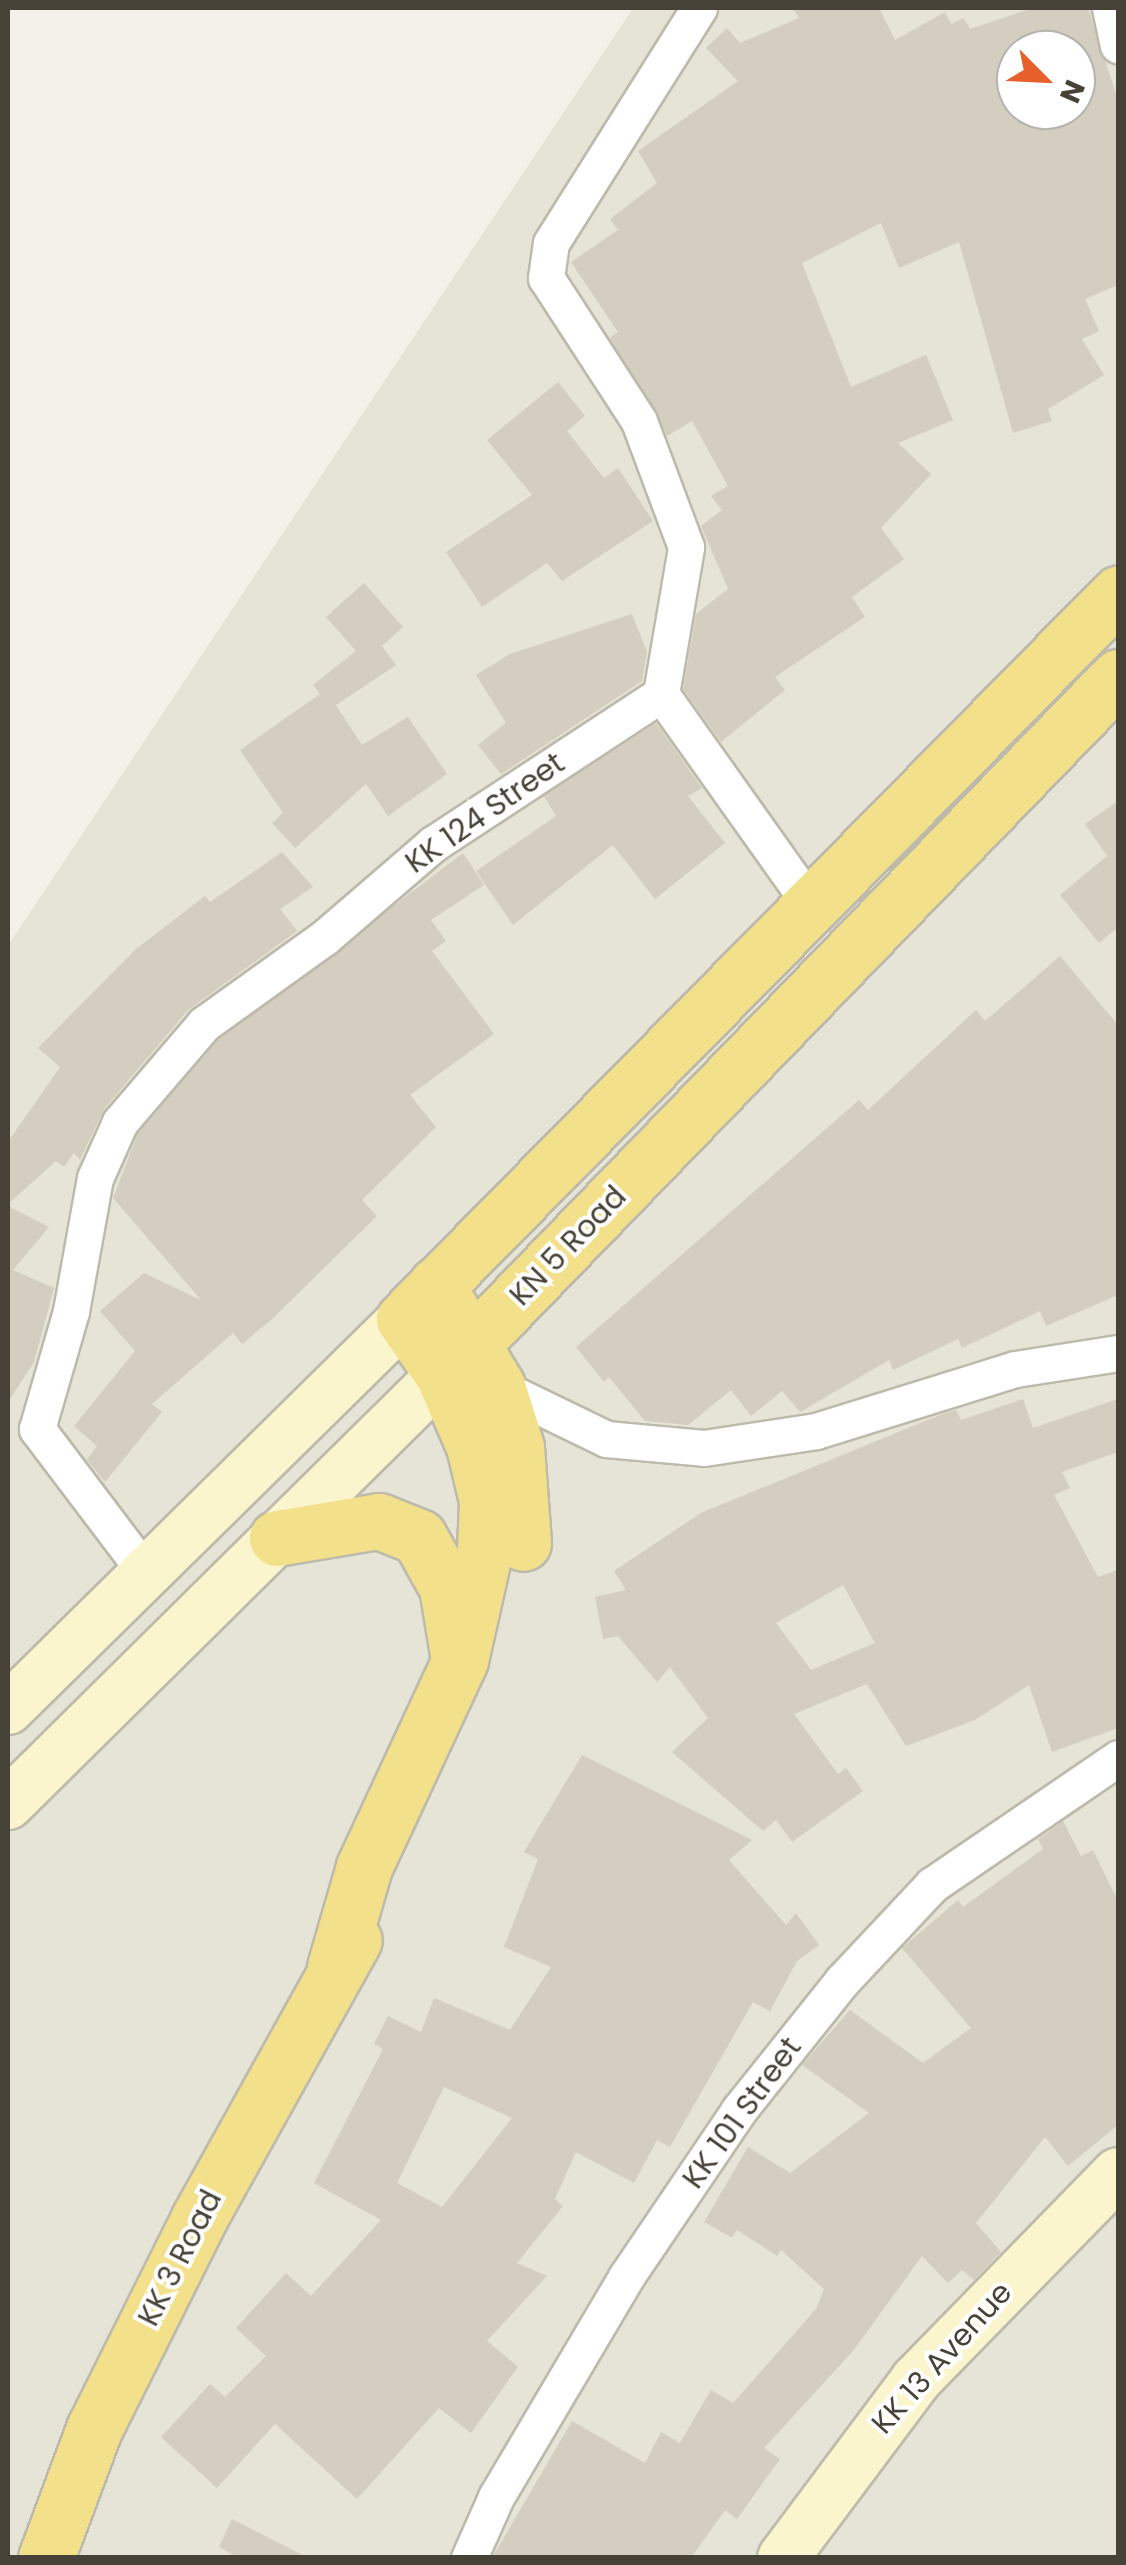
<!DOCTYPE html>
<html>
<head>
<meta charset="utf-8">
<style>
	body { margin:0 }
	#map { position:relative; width:1126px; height:2565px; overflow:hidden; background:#f3f1e9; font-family:Poppins,sans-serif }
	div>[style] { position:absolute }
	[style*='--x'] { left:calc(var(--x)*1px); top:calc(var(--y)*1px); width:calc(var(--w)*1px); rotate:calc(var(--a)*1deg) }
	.residential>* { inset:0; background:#e6e3d7 }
	.building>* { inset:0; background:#d3cebf }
	.roads { filter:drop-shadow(2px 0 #bdbaac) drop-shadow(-2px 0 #bdbaac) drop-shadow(0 2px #bdbaac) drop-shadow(0 -2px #bdbaac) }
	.minor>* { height:35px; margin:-17.5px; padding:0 17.5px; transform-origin:17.5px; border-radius:17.5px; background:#fff }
	.secondary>* { height:50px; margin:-25px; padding:0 25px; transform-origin:25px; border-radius:25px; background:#faf5cc }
	.trunk>* { height:55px; margin:-27.5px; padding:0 27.5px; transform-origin:27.5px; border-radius:27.5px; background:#f3e08a }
	span { translate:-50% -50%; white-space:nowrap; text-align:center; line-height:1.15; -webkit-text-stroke:8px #fff; paint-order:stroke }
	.street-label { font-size:30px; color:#464238 }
	.frame { position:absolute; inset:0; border:10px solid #464238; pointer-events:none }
	.north { position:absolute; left:996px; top:30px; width:100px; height:100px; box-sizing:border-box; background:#fff; border:2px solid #b5b3af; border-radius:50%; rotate:114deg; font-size:28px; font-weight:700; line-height:40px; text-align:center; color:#464238 }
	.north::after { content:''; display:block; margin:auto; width:35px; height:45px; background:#e7602c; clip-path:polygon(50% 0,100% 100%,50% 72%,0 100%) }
</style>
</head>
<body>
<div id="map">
	<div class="residential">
		<div style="clip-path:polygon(evenodd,633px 8px,1118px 8px,1118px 2557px,8px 2558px,8px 945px,633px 8px,1016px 50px,1076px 50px,1076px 110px,1016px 110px,1016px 50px)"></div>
	</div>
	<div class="building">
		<div style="clip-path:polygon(evenodd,793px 8px,879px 8px,895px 40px,945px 12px,951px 24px,964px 18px,970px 29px,1033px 8px,1088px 8px,1118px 100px,1118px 285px,1085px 299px,1099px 331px,1082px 339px,1104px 375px,1048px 409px,1052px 421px,1013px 433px,959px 242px,899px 268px,881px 223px,802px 263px,851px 387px,926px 355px,953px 420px,898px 443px,931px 474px,881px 528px,904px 559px,852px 597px,865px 617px,775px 677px,785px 690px,721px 742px,683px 689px,696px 614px,728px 589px,701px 526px,722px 510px,711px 496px,728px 486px,692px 421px,667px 436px,610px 338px,618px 332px,571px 262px,618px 230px,610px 219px,657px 183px,638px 151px,738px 81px,706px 48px,727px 28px,740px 43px,799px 18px,793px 8px,1016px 50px,1076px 50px,1076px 110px,1016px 110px,1016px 50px)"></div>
		<div style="clip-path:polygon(558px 382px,585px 416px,567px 431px,604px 478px,618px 468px,653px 521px,562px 581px,547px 563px,482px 607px,446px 552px,532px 495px,487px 440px)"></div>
		<div style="clip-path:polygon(364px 583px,403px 627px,382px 646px,396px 665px,336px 705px,362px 745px,408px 717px,447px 774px,388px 816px,366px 784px,295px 848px,272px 823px,283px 813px,240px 750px,320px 694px,313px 685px,356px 651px,326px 617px)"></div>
		<div style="clip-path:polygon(632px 614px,647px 652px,642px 681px,501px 774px,478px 745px,506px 723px,476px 675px,510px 654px)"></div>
		<div style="clip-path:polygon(656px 723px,702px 788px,688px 796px,725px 843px,655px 899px,613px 845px,513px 925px,476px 871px,556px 816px,544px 796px)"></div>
		<div style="clip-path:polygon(1118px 801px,1118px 927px,1099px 943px,1060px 895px,1107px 856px,1085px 824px)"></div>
		<div style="clip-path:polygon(282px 852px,313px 887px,280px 909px,297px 931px,188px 1010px,104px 1109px,80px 1160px,74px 1153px,64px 1167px,56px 1161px,8px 1204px,8px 1142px,60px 1067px,38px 1048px,136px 949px,205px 896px,210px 902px)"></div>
		<div style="clip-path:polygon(463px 853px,484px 885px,431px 920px,446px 941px,432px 951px,494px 1034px,410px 1095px,436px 1127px,362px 1200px,377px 1216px,271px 1320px,242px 1344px,233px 1333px,152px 1404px,162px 1412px,105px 1482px,87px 1460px,97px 1446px,74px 1426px,135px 1351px,100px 1311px,144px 1273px,201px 1300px,113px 1198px,138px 1133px,218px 1040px)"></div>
		<div style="clip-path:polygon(1060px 956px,1118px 1025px,1118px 1295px,1046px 1326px,1040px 1311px,962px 1348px,958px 1339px,893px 1370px,889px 1360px,800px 1412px,782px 1391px,751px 1416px,731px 1390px,688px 1425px,645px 1421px,609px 1377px,604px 1382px,576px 1347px,859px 1100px,868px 1110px,976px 1010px,985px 1021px)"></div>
		<div style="clip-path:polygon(8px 1206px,49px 1227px,13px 1270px,54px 1288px,34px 1362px,8px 1402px)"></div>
		<div style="clip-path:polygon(evenodd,1023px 1399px,1033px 1428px,1118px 1399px,1118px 1452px,1062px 1472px,1070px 1488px,1054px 1495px,1098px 1577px,1118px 1570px,1118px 1728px,1052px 1752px,1029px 1685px,975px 1720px,906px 1746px,867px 1684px,794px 1714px,838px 1774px,846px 1768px,863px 1791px,792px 1842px,776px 1820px,763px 1831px,672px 1752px,708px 1718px,670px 1667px,657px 1682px,618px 1636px,603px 1639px,595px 1597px,626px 1590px,614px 1571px,701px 1513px,942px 1414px,956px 1410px,961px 1420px,1023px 1399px,843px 1585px,875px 1643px,811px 1670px,776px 1623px,843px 1585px)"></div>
		<div style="clip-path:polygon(evenodd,582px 1755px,752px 1840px,729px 1860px,786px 1925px,796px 1913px,819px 1945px,797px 1961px,770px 2011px,753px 2002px,670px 2147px,657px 2140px,634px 2183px,576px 2152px,555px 2199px,563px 2206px,517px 2263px,547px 2276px,487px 2341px,518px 2367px,471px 2433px,439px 2408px,357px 2499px,275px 2424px,217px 2488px,161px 2437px,210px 2384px,225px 2397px,266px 2356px,236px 2328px,286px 2273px,311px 2296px,381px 2220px,314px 2183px,383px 2049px,374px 2044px,388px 2016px,421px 2032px,434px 1998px,510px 2030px,551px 1967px,504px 1947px,538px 1859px,524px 1852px,582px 1755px,444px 2087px,512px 2118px,442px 2207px,397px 2183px,444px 2087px)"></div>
		<div style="clip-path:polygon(1063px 1821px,1081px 1856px,1093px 1850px,1118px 1901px,1118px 2125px,1068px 2166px,1045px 2137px,976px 2223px,1001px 2252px,974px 2280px,962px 2270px,948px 2283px,922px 2256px,853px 2351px,764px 2448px,780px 2459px,737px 2519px,725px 2510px,691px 2558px,492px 2558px,572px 2421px,645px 2463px,661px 2432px,680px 2443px,711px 2390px,733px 2403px,816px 2309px,824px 2289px,781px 2250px,777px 2256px,737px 2230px,732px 2238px,704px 2222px,748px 2147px,790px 2173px,869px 2113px,802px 2065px,850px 2010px,923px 2063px,971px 2028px,902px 1948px,958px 1900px,963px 1907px,1043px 1849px,1038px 1839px)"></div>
		<div style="clip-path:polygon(232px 2519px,308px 2558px,239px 2558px,219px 2547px)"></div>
	</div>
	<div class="roads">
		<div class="minor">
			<div style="--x:1110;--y:8;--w:38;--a:78"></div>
			<div style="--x:661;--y:694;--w:259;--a:54.6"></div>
			<div style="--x:497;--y:1386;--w:121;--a:25.9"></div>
			<div style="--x:606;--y:1439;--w:98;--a:5.2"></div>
			<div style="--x:704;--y:1448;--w:113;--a:-8.6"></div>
			<div style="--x:816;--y:1431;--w:208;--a:-17.3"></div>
			<div style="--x:1015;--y:1369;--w:104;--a:-8.8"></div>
			<div style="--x:146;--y:1573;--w:181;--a:-127.1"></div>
			<div style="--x:37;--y:1429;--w:123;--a:-73.9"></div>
			<div style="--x:71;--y:1311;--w:135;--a:-79.8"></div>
			<div style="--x:95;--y:1178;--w:61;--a:-65.9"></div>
			<div style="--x:120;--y:1122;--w:129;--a:-49.4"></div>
			<div style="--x:204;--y:1024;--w:149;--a:-35.7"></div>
			<div style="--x:325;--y:937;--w:143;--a:-40.7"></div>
			<div style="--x:433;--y:844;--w:273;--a:-33.3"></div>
			<div style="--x:661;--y:694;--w:149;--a:-80.3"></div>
			<div style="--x:686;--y:547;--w:134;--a:-110.5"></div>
			<div style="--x:639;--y:421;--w:171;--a:-123"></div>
			<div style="--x:546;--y:278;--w:35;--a:-82"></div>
			<div style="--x:551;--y:243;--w:278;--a:-57.8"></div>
			<div style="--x:469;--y:2558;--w:67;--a:-66.1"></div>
			<div style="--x:496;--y:2497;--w:256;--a:-59.4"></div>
			<div style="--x:626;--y:2277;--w:202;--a:-55.9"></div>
			<div style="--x:739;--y:2110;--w:165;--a:-51.4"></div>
			<div style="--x:842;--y:1981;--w:132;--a:-46.8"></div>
			<div style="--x:932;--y:1885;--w:225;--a:-34.3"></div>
		</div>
		<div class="secondary">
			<div style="--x:8;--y:1709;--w:556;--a:-44.56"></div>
			<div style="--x:8;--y:1804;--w:612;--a:-44.67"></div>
			<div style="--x:783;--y:2558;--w:222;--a:-53.2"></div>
			<div style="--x:916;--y:2380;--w:289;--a:-45.7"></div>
		</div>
		<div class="trunk">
			<div style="--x:436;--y:1285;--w:118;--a:58.9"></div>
			<div style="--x:497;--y:1386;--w:64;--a:72.7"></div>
			<div style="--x:516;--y:1447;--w:96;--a:85.8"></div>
			<div style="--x:453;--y:1364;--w:956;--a:-45.93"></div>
			<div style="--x:277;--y:1538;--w:103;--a:-9.5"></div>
			<div style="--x:379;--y:1521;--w:43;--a:21.8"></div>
			<div style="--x:419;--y:1537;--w:57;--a:60.8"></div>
			<div style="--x:447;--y:1587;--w:68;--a:80.7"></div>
			<div style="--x:335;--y:1967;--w:104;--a:-73.8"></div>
			<div style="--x:364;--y:1867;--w:228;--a:-65.1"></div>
			<div style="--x:460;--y:1660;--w:114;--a:-77.3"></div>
			<div style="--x:485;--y:1549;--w:48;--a:-87.6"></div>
			<div style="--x:487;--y:1501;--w:57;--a:-103.3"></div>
			<div style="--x:474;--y:1446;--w:78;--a:-113.3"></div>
			<div style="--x:443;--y:1374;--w:67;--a:-125.3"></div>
			<div style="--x:404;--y:1319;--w:1018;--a:-45.44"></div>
			<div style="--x:46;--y:2558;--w:138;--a:-69.6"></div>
			<div style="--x:94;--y:2429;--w:236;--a:-63.5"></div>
			<div style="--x:199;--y:2218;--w:318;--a:-60.9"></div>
		</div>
	</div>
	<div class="street-label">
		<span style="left:485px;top:813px;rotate:-35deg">KK 124 Street</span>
		<span style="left:568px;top:1246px;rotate:-46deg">KN 5 Road</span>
		<span style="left:742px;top:2113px;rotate:-54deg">KK 101 Street</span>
		<span style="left:180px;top:2258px;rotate:-63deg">KK 3 Road</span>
		<span style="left:942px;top:2358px;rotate:-48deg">KK 13 Avenue</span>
	</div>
	<div class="frame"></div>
	<div class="north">N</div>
</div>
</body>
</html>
